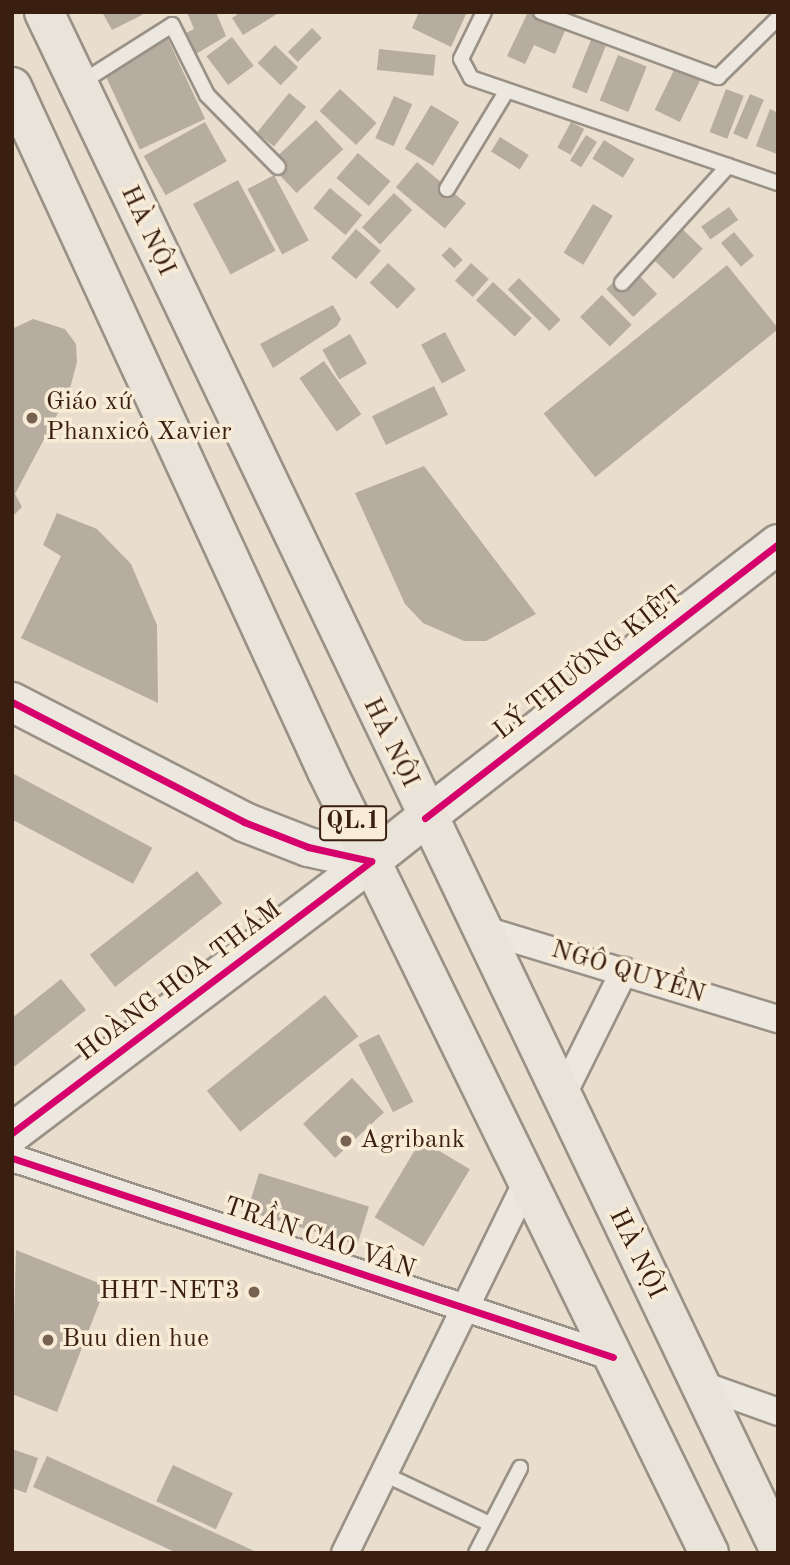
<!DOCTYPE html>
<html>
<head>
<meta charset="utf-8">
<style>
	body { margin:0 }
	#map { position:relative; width:790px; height:1565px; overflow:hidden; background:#e9decd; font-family:"Old Standard TT",serif }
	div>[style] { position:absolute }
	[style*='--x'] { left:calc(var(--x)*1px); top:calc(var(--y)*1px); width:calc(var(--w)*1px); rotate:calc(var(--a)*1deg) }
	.building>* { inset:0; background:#b6aca0; transform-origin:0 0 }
	.roads { filter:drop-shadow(2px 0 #9a9186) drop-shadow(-2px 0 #9a9186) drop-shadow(0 2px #9a9186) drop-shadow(0 -2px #9a9186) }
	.lane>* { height:14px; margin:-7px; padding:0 7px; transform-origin:7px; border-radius:7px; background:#ece7df }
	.street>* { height:26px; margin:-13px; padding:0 13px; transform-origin:13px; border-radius:13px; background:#ece7df }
	.secondary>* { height:38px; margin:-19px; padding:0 19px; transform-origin:19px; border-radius:19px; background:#ece7df }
	.primary>* { height:38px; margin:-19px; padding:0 19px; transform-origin:19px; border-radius:19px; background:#eae3d9 }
	.cycleway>* { height:7px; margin:-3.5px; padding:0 3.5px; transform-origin:3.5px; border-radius:3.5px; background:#d6006c }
	.dots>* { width:19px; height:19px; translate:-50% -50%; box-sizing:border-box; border:4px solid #f8ecd7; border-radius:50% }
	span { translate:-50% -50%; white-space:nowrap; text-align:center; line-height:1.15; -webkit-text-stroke:7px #f8ecd7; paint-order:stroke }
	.shield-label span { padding:2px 5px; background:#f8ecd7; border:2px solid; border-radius:5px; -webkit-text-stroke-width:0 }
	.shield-label { font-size:24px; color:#3a1f10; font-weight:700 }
	.street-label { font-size:26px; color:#3a1f10 }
	.poi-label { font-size:26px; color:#3a1f10 }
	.left { translate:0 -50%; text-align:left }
	.right { translate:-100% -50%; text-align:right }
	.frame { position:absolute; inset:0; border:14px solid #3a1f10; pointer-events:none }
</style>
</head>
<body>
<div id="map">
	<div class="building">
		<div style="clip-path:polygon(102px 12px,141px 12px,142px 15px,112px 30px)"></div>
		<div style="clip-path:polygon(187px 12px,216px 12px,226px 36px,191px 57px,180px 36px,194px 29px)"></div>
		<div style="clip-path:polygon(241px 12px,280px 12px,243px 35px,232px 18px)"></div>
		<div style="clip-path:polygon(419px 12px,467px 12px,451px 47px,412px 28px)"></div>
		<div style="clip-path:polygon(528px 12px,567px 26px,555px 54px,534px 45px,525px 64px,507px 56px)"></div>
		<div style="left:312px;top:28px;width:14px;height:34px;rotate:45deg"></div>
		<div style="left:165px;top:33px;width:95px;height:72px;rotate:65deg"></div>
		<div style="left:232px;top:37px;width:36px;height:32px;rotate:53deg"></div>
		<div style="left:591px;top:40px;width:16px;height:51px;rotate:22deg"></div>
		<div style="left:275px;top:45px;width:32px;height:25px;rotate:44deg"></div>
		<div style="left:379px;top:49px;width:57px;height:21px;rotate:6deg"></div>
		<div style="left:618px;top:55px;width:31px;height:49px;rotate:22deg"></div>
		<div style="left:677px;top:64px;width:28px;height:51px;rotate:26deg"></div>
		<div style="left:340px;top:89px;width:50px;height:30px;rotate:43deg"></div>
		<div style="left:726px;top:89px;width:19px;height:46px;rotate:21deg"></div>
		<div style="left:289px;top:93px;width:22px;height:51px;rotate:39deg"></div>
		<div style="left:750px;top:94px;width:15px;height:43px;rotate:23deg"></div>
		<div style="left:394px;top:96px;width:20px;height:46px;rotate:24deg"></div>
		<div style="left:431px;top:105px;width:33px;height:51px;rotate:31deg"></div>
		<div style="clip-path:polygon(770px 109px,778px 113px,777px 154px,756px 146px)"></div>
		<div style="left:316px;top:120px;width:40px;height:64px;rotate:47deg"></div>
		<div style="left:205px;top:122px;width:45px;height:70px;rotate:61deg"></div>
		<div style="left:571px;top:122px;width:15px;height:29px;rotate:28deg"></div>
		<div style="left:586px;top:135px;width:13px;height:30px;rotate:32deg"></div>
		<div style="left:500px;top:137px;width:34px;height:17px;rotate:32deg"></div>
		<div style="left:604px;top:140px;width:36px;height:22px;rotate:32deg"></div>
		<div style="left:358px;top:153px;width:43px;height:33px;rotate:41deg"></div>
		<div style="left:417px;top:162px;width:64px;height:33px;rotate:40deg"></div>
		<div style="left:274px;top:175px;width:74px;height:30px;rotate:62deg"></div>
		<div style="left:238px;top:180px;width:80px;height:51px;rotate:62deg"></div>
		<div style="left:330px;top:188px;width:42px;height:26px;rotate:40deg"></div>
		<div style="left:394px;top:193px;width:25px;height:47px;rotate:43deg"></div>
		<div style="left:593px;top:204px;width:23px;height:57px;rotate:31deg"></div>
		<div style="left:729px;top:207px;width:16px;height:34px;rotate:55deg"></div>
		<div style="left:674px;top:221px;width:40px;height:42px;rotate:44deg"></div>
		<div style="left:356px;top:229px;width:33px;height:38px;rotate:41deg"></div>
		<div style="left:734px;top:232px;width:31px;height:17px;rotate:50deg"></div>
		<div style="left:450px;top:247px;width:18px;height:12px;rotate:45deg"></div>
		<div style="left:388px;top:263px;width:38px;height:27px;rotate:43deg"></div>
		<div style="left:471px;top:263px;width:24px;height:24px;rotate:42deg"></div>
		<div style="left:727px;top:265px;width:82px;height:236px;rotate:51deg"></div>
		<div style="left:630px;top:266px;width:39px;height:33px;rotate:46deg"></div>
		<div style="left:519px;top:278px;width:59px;height:16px;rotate:45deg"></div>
		<div style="left:493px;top:282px;width:53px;height:25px;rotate:43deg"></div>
		<div style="left:602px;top:295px;width:42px;height:31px;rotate:45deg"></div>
		<div style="clip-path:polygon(333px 305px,341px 319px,337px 326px,273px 368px,260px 344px)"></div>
		<div style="clip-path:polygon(33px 319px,65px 329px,76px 344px,77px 362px,69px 392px,15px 494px,22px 507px,12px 517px,12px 329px)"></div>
		<div style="left:445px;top:332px;width:44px;height:27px;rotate:62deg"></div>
		<div style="left:350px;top:334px;width:34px;height:32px;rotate:60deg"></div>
		<div style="left:324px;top:361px;width:65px;height:30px;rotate:55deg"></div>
		<div style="left:434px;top:386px;width:32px;height:69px;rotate:64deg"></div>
		<div style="clip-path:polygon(424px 466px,536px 614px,486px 641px,464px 641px,423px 623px,405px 604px,355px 493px)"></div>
		<div style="clip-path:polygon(57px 513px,97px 529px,131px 564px,157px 625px,158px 703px,21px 638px,61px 556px,43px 545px)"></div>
		<div style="left:12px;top:773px;width:159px;height:41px;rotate:28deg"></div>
		<div style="left:197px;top:871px;width:41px;height:136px;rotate:52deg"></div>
		<div style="clip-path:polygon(61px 979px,86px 1010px,14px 1067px,12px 1018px)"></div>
		<div style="left:325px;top:995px;width:53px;height:152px;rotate:51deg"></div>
		<div style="left:379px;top:1034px;width:76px;height:23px;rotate:63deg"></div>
		<div style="left:352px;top:1078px;width:47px;height:67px;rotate:47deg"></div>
		<div style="left:421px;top:1140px;width:57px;height:90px;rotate:31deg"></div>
		<div style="left:259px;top:1173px;width:115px;height:40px;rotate:17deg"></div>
		<div style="clip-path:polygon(16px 1250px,106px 1286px,57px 1412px,12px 1394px)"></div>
		<div style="clip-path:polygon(12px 1449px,38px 1458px,26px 1493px,12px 1488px)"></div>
		<div style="clip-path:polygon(47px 1456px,259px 1553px,177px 1553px,33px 1487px)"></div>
		<div style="left:173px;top:1465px;width:66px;height:40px;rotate:25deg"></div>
	</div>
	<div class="roads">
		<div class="lane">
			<div style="--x:484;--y:12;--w:52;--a:116.1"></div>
			<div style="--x:461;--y:59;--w:21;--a:62"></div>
			<div style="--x:471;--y:78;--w:324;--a:18.9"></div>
			<div style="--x:541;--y:12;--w:189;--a:20.2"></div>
			<div style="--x:718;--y:77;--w:84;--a:-44.5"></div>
			<div style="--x:79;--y:84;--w:110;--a:-32.4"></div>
			<div style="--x:172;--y:25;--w:78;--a:63.4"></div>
			<div style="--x:207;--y:95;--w:101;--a:45.4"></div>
			<div style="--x:447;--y:189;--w:114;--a:-58.7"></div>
			<div style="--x:622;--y:283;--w:158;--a:-47.8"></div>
			<div style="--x:386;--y:1475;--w:115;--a:25.2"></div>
			<div style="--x:476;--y:1553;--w:96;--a:-62.6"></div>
		</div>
		<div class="street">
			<div style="--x:478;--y:928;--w:313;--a:16.9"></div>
			<div style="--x:561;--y:1098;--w:142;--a:-63.6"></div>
			<div style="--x:12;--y:1158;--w:633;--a:18.32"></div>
			<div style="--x:700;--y:1384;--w:83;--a:19.7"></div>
			<div style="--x:345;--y:1553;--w:414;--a:-63.9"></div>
		</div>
		<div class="secondary">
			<div style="--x:12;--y:702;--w:261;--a:27.3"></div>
			<div style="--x:244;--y:822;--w:69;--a:21.3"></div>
			<div style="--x:308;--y:847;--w:65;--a:12.5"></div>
			<div style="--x:425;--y:818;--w:447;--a:-37.8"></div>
			<div style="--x:12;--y:1133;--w:450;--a:-37.1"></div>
		</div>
		<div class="primary">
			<div style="--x:44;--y:12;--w:1701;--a:64.44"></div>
			<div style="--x:12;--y:87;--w:753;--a:65.27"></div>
			<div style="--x:327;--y:771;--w:870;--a:63.96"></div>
			<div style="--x:371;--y:861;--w:69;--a:-38.5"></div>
		</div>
	</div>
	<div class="cycleway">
		<div style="--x:12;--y:702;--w:261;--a:27.3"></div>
		<div style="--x:244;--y:822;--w:69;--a:21.3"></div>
		<div style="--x:308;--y:847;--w:65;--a:12.5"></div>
		<div style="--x:425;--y:818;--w:447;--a:-37.8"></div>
		<div style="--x:12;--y:1133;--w:450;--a:-37.1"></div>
		<div style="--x:12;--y:1158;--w:633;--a:18.32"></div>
	</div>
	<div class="dots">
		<div style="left:32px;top:418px;background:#776252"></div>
		<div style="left:346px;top:1141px;background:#776252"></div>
		<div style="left:254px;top:1292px;background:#776252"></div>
		<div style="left:48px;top:1340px;background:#776252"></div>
	</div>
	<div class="shield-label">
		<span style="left:353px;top:823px">QL.1</span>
	</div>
	<div class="street-label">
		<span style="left:147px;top:231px;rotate:65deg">HÀ NỘI</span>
		<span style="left:589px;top:664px;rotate:-38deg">LÝ THƯỜNG KIỆT</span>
		<span style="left:390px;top:743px;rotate:64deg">HÀ NỘI</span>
		<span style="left:628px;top:973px;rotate:17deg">NGÔ QUYỀN</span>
		<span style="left:180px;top:982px;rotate:-37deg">HOÀNG HOA THÁM</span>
		<span style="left:319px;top:1239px;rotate:19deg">TRẦN CAO VÂN</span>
		<span style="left:636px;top:1254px;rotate:64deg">HÀ NỘI</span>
	</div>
	<div class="poi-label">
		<span class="left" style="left:46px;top:418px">Giáo xứ<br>Phanxicô Xavier</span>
		<span class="left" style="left:360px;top:1141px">Agribank</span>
		<span class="right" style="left:240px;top:1292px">HHT-NET3</span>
		<span class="left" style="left:62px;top:1340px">Buu dien hue</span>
	</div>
	<div class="frame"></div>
</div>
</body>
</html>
